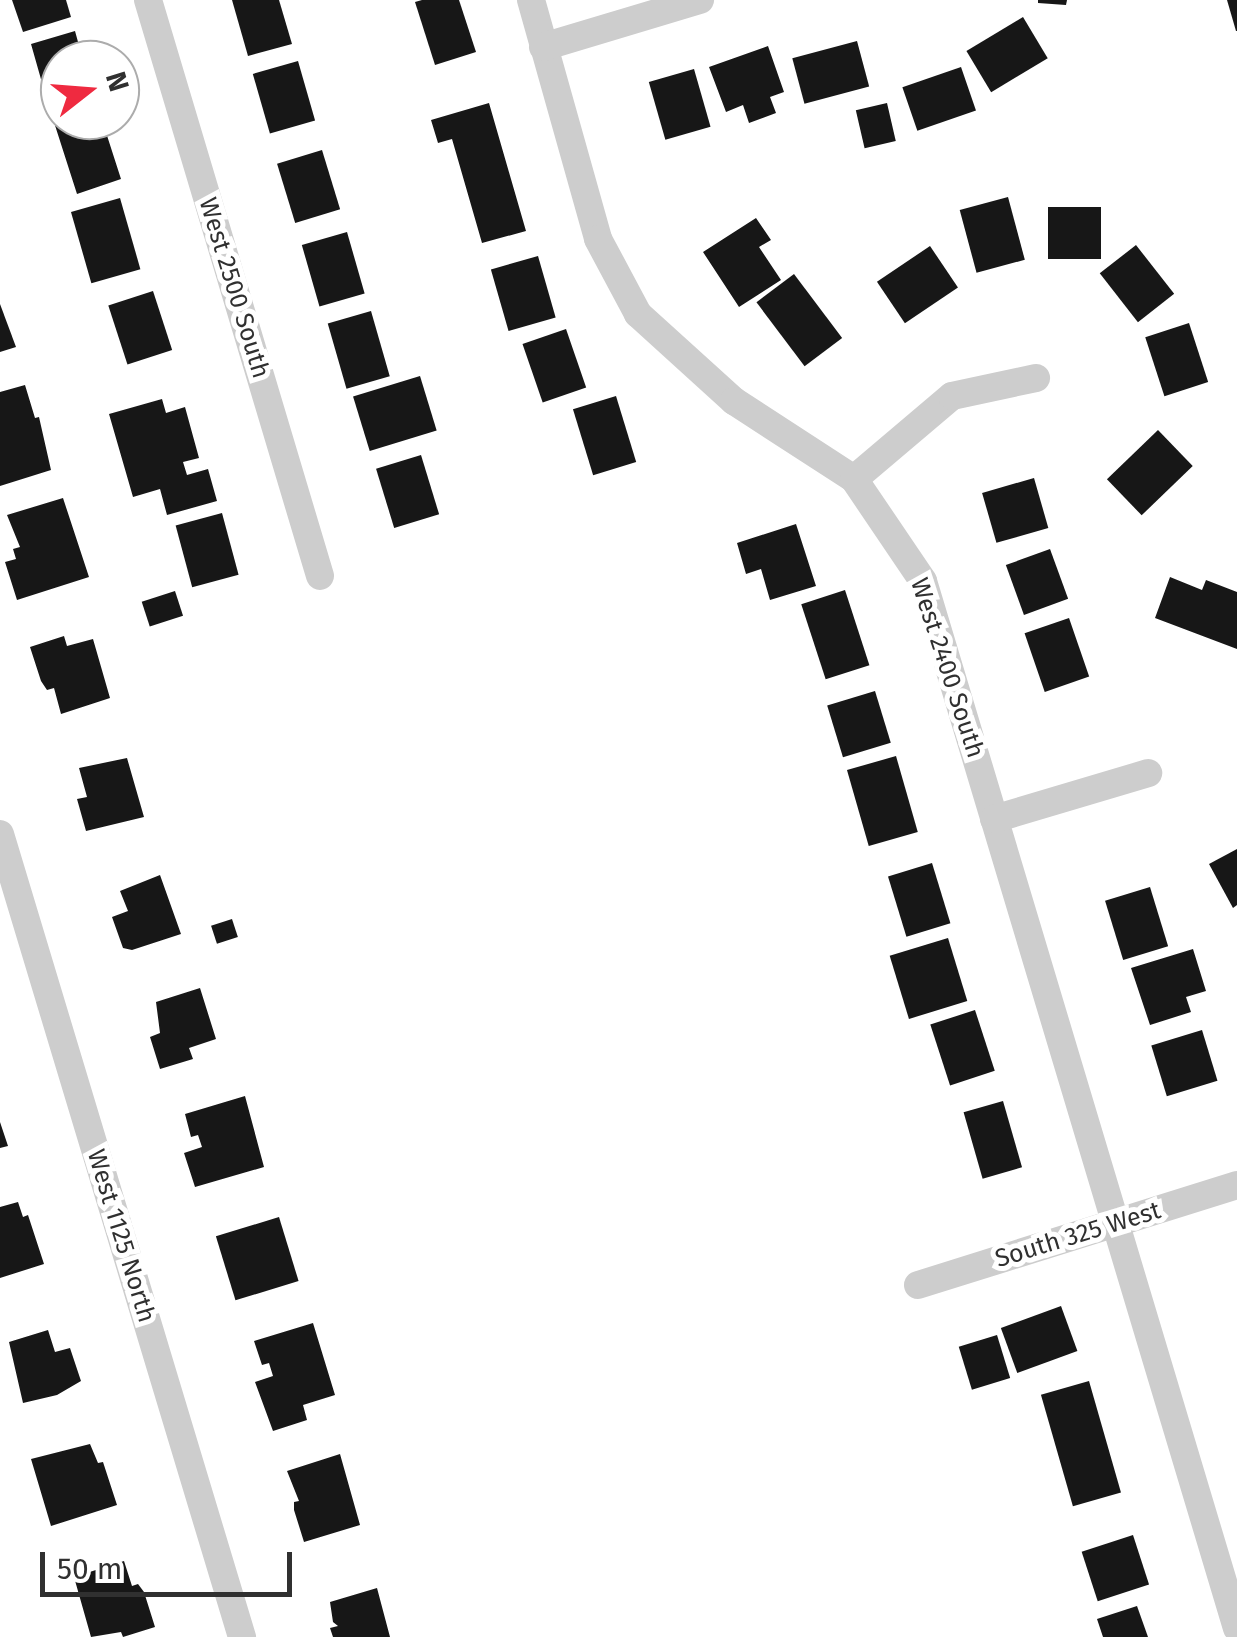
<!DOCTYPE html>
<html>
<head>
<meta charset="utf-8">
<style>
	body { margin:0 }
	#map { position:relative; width:1237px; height:1637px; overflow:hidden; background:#fff; font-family:"Fira Sans",sans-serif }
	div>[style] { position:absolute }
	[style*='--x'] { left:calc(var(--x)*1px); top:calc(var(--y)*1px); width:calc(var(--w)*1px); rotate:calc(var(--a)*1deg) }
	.building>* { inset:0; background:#171717; transform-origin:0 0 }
	.street>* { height:28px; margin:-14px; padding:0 14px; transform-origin:14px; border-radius:14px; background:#cdcdcd }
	span { translate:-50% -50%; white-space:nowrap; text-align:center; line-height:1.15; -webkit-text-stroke:10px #fff; paint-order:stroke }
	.street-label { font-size:25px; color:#303030 }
	.north { position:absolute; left:40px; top:40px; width:100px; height:100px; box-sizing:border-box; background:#fff; border:2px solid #acacac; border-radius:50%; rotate:73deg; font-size:28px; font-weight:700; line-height:40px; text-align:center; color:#303030 }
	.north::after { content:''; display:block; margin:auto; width:35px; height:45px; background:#ef2a40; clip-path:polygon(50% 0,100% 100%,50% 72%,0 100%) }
	.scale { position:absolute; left:40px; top:1552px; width:252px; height:45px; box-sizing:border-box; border:5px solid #303030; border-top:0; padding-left:12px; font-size:30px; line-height:35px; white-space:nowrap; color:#303030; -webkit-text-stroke:8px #fff; paint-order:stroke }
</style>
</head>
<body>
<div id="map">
	<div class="building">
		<div style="clip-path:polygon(12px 0,66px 0,71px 17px,23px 32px)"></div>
		<div style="clip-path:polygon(232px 0,279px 0,292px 44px,248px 56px)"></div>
		<div style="clip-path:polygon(422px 0,459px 0,476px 52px,435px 65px,415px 2px)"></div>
		<div style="clip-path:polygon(1038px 0,1067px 0,1066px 5px,1038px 3px)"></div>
		<div style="clip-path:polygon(1227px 0,1237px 0,1237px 31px,1236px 31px)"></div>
		<div style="left:1023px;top:17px;width:48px;height:66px;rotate:59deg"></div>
		<div style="clip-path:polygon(75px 31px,83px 60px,60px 60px,60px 108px,50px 111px,31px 44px)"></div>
		<div style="left:857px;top:41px;width:47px;height:67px;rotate:75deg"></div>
		<div style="clip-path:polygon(768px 46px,784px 92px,770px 97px,776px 113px,749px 123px,743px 105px,726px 112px,709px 67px)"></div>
		<div style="left:298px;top:61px;width:62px;height:47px;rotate:74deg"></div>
		<div style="left:961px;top:67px;width:46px;height:62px;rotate:71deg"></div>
		<div style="left:694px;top:69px;width:60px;height:47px;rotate:74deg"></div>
		<div style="clip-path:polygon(489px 103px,526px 231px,482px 243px,452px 139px,438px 143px,431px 120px)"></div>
		<div style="left:887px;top:103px;width:39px;height:32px;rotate:77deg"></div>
		<div style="clip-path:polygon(60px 114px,60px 120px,102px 120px,121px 179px,77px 194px,52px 116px)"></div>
		<div style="left:322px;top:150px;width:62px;height:47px;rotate:73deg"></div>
		<div style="left:1008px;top:197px;width:65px;height:50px;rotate:75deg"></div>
		<div style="left:120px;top:198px;width:74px;height:51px;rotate:74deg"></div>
		<div style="left:1048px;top:207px;width:53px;height:52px"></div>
		<div style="clip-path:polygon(756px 218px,771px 240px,759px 247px,781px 280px,739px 307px,703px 252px)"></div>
		<div style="left:347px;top:232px;width:64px;height:47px;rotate:74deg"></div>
		<div style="left:1136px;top:245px;width:62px;height:46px;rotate:52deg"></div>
		<div style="left:930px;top:246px;width:50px;height:64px;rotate:56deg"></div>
		<div style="left:538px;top:256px;width:64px;height:49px;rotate:74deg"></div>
		<div style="left:794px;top:274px;width:80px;height:47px;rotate:53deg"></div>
		<div style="left:153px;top:291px;width:62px;height:47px;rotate:72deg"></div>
		<div style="clip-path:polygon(0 304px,16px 347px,0 352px)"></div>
		<div style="left:371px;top:311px;width:68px;height:45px;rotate:74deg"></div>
		<div style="left:1189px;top:323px;width:62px;height:46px;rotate:72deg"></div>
		<div style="left:566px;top:329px;width:62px;height:46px;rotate:71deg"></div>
		<div style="left:420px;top:376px;width:57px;height:70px;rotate:73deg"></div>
		<div style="clip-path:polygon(25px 385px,35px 418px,39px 417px,51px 470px,0 486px,0 392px)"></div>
		<div style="left:616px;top:396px;width:69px;height:45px;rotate:73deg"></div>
		<div style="clip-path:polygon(162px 399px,166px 413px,185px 407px,199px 458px,183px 462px,187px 475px,208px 469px,217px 501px,167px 515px,160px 489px,133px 497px,109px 414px)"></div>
		<div style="left:1158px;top:430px;width:50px;height:71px;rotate:46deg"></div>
		<div style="left:421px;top:455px;width:62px;height:47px;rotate:73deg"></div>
		<div style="left:1034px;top:478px;width:52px;height:54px;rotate:74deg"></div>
		<div style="clip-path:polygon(63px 498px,89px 577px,17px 600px,5px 562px,16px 559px,13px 549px,20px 547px,7px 515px)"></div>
		<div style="left:222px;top:513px;width:64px;height:48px;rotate:75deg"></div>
		<div style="clip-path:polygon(796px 524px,816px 586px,770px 600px,761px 569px,746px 574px,737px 543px)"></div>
		<div style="left:1050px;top:549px;width:53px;height:47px;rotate:70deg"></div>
		<div style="clip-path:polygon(1170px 577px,1202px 590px,1206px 580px,1237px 592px,1237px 649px,1155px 618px)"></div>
		<div style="left:845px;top:590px;width:79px;height:46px;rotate:72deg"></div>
		<div style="left:175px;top:591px;width:26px;height:35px;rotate:72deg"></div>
		<div style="left:1069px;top:618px;width:62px;height:47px;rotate:71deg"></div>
		<div style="clip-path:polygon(64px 636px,67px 646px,93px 639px,110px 698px,61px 714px,54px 688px,47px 690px,41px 681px,30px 647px)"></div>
		<div style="left:875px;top:691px;width:54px;height:50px;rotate:73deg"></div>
		<div style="left:896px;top:756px;width:79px;height:51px;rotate:74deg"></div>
		<div style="clip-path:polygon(127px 758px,144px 817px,86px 831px,77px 799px,87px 797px,79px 768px)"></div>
		<div style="clip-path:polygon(1237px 849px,1237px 905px,1233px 908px,1209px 864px)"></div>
		<div style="left:932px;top:863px;width:63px;height:46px;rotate:73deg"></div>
		<div style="clip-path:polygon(160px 875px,181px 934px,132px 950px,123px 948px,112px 917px,128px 911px,120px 891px)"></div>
		<div style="left:1150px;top:887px;width:62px;height:47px;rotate:73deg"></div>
		<div style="left:232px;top:919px;width:19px;height:22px;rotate:72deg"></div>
		<div style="left:948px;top:938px;width:66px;height:61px;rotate:73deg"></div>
		<div style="clip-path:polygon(1193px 949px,1206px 991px,1186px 997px,1191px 1012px,1150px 1025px,1131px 968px)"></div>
		<div style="clip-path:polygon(200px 988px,216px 1039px,189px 1048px,193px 1059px,160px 1069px,150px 1037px,160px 1033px,156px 1002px)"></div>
		<div style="left:975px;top:1010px;width:64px;height:47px;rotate:72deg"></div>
		<div style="left:1202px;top:1030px;width:53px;height:53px;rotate:73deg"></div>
		<div style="clip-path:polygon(245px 1096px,264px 1167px,195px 1187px,184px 1153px,202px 1147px,198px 1135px,191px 1137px,185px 1114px)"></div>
		<div style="left:1003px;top:1101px;width:69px;height:41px;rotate:74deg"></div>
		<div style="clip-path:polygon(0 1122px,8px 1146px,0 1148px)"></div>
		<div style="clip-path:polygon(18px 1202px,23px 1217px,28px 1215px,44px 1264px,0 1278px,0 1207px)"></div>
		<div style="left:279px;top:1217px;width:67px;height:66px;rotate:73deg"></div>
		<div style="left:1061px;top:1306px;width:48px;height:64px;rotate:70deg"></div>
		<div style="clip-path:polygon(313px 1323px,335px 1395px,303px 1405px,307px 1420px,273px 1431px,255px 1382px,273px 1376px,269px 1363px,262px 1365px,254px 1341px)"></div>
		<div style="clip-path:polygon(48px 1330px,55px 1352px,70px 1348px,81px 1381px,57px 1395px,23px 1403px,9px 1342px)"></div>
		<div style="left:997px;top:1335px;width:45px;height:40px;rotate:73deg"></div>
		<div style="left:1089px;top:1381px;width:116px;height:50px;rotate:74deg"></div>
		<div style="clip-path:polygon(90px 1444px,98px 1463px,103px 1462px,117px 1505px,51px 1526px,31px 1459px)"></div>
		<div style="clip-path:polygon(340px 1454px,360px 1525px,304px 1542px,294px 1510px,294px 1502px,299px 1501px,287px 1471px)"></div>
		<div style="left:1133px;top:1535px;width:52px;height:54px;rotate:72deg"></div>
		<div style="clip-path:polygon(124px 1561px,132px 1586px,138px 1584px,144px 1592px,155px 1627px,123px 1637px,121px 1632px,91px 1637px,74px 1577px)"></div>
		<div style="clip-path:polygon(377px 1588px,390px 1637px,333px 1637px,330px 1628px,338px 1626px,333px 1622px,330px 1602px)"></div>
		<div style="clip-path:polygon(1137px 1606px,1148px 1637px,1103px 1637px,1097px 1619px)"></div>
	</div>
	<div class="street">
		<div style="--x:148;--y:0;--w:601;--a:73.37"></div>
		<div style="--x:531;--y:0;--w:248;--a:74.3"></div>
		<div style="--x:598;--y:239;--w:85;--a:61.9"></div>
		<div style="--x:638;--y:314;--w:130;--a:42.2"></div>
		<div style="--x:734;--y:401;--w:143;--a:33"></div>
		<div style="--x:854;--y:479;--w:123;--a:55.9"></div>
		<div style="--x:923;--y:581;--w:1093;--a:73.31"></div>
		<div style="--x:543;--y:47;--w:164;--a:-16.7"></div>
		<div style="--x:854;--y:479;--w:128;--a:-40.3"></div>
		<div style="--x:952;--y:396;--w:86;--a:-12.1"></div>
		<div style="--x:994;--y:819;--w:161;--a:-16.6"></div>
		<div style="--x:0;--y:834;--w:839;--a:73.23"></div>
		<div style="--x:918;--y:1285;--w:334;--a:-17.4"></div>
	</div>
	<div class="street-label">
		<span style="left:234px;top:288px;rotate:73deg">West 2500 South</span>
		<span style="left:947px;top:668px;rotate:72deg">West 2400 South</span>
		<span style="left:1078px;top:1235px;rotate:-17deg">South 325 West</span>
		<span style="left:121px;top:1236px;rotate:73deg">West 1125 North</span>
	</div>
	<div class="north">N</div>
	<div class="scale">50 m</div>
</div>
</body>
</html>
